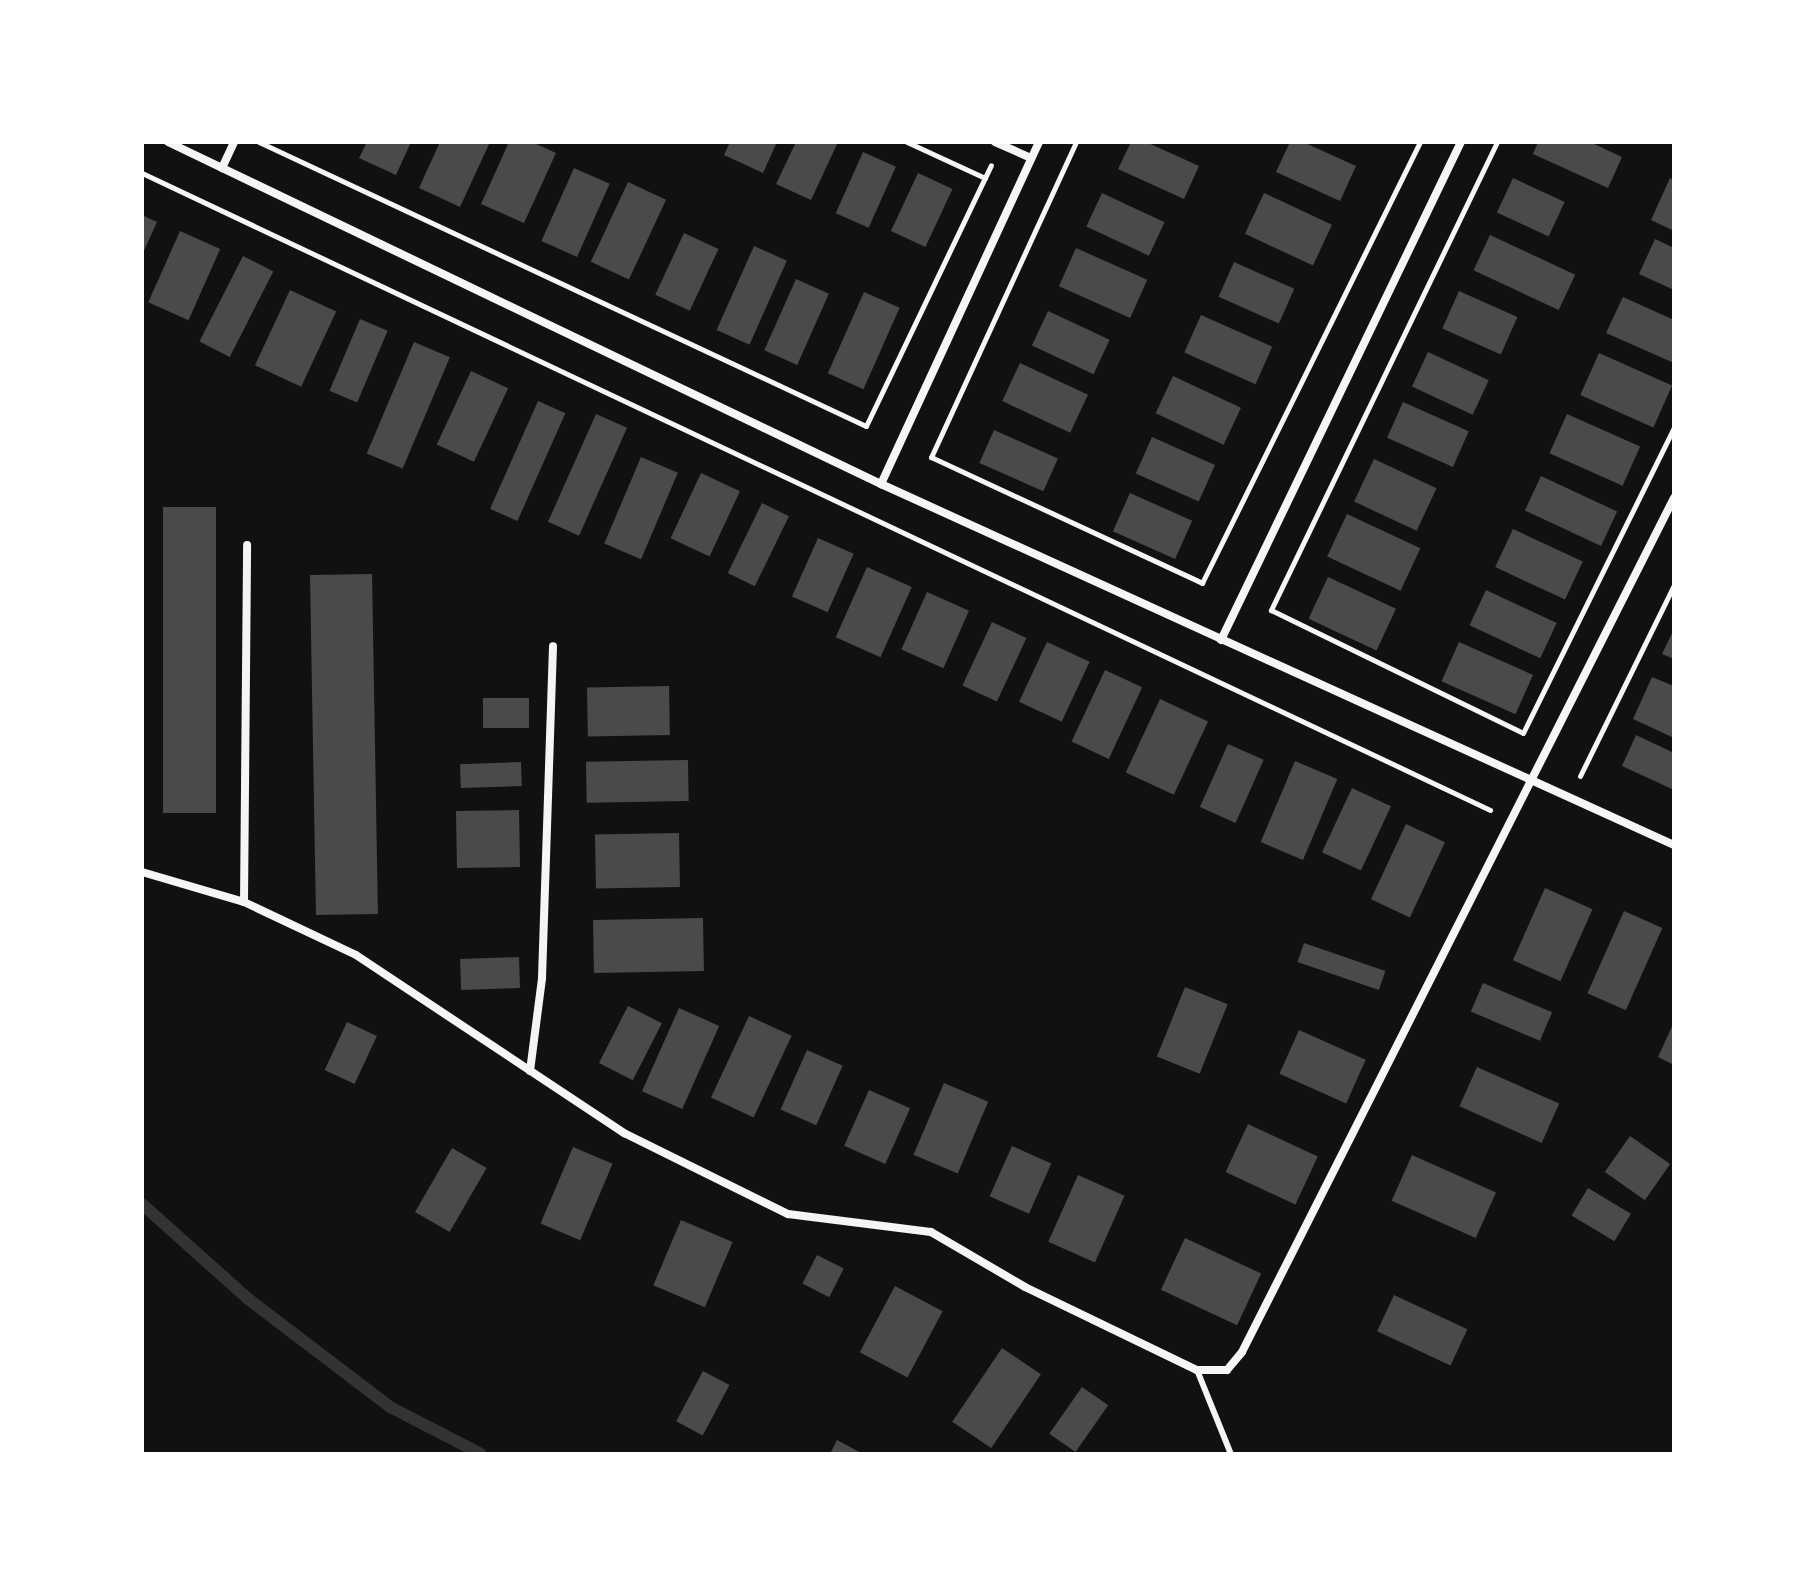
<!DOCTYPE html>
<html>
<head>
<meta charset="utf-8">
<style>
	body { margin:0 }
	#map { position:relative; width:1816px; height:1596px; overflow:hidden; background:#111; font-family:Poppins,sans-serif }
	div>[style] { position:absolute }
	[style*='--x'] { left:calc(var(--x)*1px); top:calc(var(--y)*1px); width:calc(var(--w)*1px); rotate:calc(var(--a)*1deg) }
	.stream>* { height:12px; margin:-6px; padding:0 6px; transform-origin:6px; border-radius:6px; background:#333 }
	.building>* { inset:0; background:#4a4a4a; transform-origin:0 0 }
	.path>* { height:5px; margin:-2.5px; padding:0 2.5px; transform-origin:2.5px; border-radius:2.5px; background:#f5f5f5 }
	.service>* { height:6px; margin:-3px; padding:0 3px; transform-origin:3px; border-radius:3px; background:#f5f5f5 }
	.minor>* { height:8px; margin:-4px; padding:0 4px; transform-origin:4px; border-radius:4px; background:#f5f5f5 }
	span { translate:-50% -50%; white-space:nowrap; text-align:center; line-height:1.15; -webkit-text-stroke:8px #fff; paint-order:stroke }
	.frame { position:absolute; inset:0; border:144px solid #fff; pointer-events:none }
</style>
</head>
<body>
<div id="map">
	<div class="stream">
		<div style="--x:142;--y:1204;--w:141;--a:41.8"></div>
		<div style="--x:247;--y:1298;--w:180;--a:37.3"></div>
		<div style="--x:390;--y:1407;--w:102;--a:27.3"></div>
	</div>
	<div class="building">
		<div style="clip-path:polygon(367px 142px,411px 142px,396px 175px,359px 158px)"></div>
		<div style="clip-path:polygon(440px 142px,490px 142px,460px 207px,419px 188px)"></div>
		<div style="clip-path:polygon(509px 142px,532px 142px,556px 153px,524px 223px,481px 204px)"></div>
		<div style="clip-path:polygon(730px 142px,777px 142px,763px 173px,724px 155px)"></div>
		<div style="clip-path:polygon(796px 142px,838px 142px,811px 200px,776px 184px)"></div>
		<div style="clip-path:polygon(1131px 142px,1146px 142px,1199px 166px,1184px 199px,1118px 169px)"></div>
		<div style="clip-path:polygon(1290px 142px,1303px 142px,1356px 166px,1340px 201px,1276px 172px)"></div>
		<div style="clip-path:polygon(1538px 142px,1590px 142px,1622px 157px,1608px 188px,1533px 154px)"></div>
		<div style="left:863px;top:152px;width:36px;height:67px;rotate:24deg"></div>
		<div style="left:574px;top:168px;width:39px;height:80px;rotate:24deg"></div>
		<div style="left:918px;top:173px;width:38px;height:64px;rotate:25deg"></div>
		<div style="left:1513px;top:178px;width:57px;height:38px;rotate:25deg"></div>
		<div style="clip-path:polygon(1670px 178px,1674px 180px,1674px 231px,1651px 220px)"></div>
		<div style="left:628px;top:182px;width:42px;height:88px;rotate:25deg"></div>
		<div style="left:1102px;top:193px;width:69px;height:37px;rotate:25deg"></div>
		<div style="left:1264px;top:193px;width:75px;height:45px;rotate:25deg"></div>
		<div style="clip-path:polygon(142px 215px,157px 222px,142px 255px)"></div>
		<div style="left:180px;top:231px;width:44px;height:78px;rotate:24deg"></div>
		<div style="left:684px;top:233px;width:38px;height:68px;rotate:25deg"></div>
		<div style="left:1490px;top:235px;width:94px;height:39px;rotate:25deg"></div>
		<div style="clip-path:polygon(1655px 239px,1674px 248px,1674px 290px,1639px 274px)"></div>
		<div style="left:754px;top:246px;width:36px;height:92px;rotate:24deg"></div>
		<div style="left:1076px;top:248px;width:78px;height:42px;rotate:24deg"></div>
		<div style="left:243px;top:256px;width:34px;height:96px;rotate:27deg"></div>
		<div style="left:1234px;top:262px;width:66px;height:38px;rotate:24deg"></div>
		<div style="left:796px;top:279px;width:36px;height:78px;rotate:24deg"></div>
		<div style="left:290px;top:290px;width:51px;height:83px;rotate:25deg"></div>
		<div style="left:1459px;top:291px;width:64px;height:41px;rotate:24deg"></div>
		<div style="left:864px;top:292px;width:39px;height:89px;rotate:24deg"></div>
		<div style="clip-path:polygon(1623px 297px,1674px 320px,1674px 363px,1606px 333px)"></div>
		<div style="left:1048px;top:311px;width:68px;height:38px;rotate:25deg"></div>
		<div style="left:1201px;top:315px;width:78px;height:41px;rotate:24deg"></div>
		<div style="left:360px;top:319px;width:30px;height:78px;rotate:23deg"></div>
		<div style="left:414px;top:342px;width:39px;height:121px;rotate:23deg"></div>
		<div style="left:1428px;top:352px;width:67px;height:38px;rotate:25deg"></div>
		<div style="left:1599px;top:353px;width:80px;height:46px;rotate:24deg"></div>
		<div style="left:1020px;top:363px;width:75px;height:42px;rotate:25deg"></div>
		<div style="left:471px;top:371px;width:41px;height:81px;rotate:25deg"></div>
		<div style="left:1173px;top:376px;width:75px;height:41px;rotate:25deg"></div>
		<div style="left:538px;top:401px;width:30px;height:118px;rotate:24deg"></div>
		<div style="left:1403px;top:402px;width:72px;height:39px;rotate:24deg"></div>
		<div style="left:596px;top:414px;width:34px;height:118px;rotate:24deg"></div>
		<div style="left:1567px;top:414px;width:80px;height:43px;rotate:24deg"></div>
		<div style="left:994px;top:430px;width:70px;height:36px;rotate:24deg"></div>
		<div style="left:1152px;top:437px;width:69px;height:40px;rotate:24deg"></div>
		<div style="left:641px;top:457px;width:40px;height:94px;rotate:23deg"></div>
		<div style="left:1374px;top:459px;width:69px;height:47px;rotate:25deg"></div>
		<div style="left:701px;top:473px;width:43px;height:72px;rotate:25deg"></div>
		<div style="left:1541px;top:476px;width:84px;height:38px;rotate:25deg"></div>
		<div style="left:1130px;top:493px;width:68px;height:42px;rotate:24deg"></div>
		<div style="left:762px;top:503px;width:30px;height:78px;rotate:26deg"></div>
		<div style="left:216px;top:507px;width:306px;height:53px;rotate:90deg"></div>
		<div style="left:1347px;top:514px;width:81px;height:47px;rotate:25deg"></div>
		<div style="left:1513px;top:529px;width:77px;height:42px;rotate:25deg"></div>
		<div style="left:818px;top:538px;width:39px;height:64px;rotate:24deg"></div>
		<div style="left:867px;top:567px;width:49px;height:77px;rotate:24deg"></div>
		<div style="left:372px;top:574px;width:340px;height:62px;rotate:89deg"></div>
		<div style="left:1328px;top:577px;width:75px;height:46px;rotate:25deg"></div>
		<div style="left:1486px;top:590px;width:78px;height:39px;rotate:25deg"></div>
		<div style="left:927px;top:592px;width:46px;height:63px;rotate:24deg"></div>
		<div style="left:992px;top:622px;width:38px;height:70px;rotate:25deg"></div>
		<div style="clip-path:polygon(1674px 629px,1674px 659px,1662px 654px)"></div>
		<div style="left:1047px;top:642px;width:47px;height:66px;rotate:25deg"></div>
		<div style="left:1459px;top:642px;width:81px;height:43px;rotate:24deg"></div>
		<div style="left:1105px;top:670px;width:41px;height:79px;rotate:25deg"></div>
		<div style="clip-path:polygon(1652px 677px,1674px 686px,1674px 738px,1633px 719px)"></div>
		<div style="left:669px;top:686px;width:49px;height:82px;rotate:89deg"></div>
		<div style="left:529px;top:698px;width:30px;height:46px;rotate:90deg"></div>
		<div style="left:1160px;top:699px;width:53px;height:81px;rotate:25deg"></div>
		<div style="clip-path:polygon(1636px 735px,1674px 753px,1674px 790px,1622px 766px)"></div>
		<div style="left:1228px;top:744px;width:39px;height:69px;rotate:24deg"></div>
		<div style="left:688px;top:760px;width:41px;height:102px;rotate:89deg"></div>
		<div style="left:1295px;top:761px;width:46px;height:88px;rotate:23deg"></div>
		<div style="left:521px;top:762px;width:24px;height:61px;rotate:88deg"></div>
		<div style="left:1352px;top:788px;width:43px;height:71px;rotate:25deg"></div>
		<div style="left:519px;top:810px;width:57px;height:63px;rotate:89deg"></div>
		<div style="left:1406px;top:824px;width:43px;height:83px;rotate:25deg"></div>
		<div style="left:679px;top:833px;width:54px;height:84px;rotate:89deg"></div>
		<div style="left:1545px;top:888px;width:52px;height:79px;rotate:24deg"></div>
		<div style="left:1624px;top:911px;width:42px;height:90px;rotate:24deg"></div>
		<div style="left:703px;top:918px;width:53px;height:110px;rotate:89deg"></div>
		<div style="left:1304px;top:943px;width:86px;height:20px;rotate:19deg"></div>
		<div style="left:519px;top:957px;width:31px;height:59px;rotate:88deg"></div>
		<div style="left:1483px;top:983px;width:75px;height:31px;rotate:23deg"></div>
		<div style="left:1185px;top:987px;width:46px;height:75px;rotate:22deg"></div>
		<div style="left:628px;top:1006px;width:38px;height:64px;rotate:27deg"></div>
		<div style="left:679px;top:1008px;width:44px;height:91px;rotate:24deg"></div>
		<div style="left:749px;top:1016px;width:47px;height:90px;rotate:25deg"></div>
		<div style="left:347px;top:1022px;width:33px;height:53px;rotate:25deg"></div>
		<div style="clip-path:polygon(1674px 1022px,1674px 1065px,1658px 1057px)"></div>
		<div style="left:1299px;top:1030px;width:73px;height:48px;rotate:24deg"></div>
		<div style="left:807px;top:1050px;width:39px;height:65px;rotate:24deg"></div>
		<div style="left:1477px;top:1067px;width:90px;height:43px;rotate:24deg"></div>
		<div style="left:944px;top:1083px;width:48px;height:78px;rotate:23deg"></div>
		<div style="left:869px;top:1090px;width:45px;height:61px;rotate:24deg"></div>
		<div style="left:1248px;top:1124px;width:77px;height:53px;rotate:25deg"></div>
		<div style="left:1630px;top:1136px;width:49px;height:44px;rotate:35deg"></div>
		<div style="left:1012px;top:1146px;width:43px;height:55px;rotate:24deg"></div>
		<div style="left:573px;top:1147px;width:43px;height:83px;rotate:23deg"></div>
		<div style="left:452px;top:1148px;width:40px;height:74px;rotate:30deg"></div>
		<div style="left:1412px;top:1155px;width:92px;height:50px;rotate:24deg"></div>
		<div style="left:1078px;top:1175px;width:51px;height:73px;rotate:24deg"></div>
		<div style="left:1588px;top:1188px;width:50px;height:32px;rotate:31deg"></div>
		<div style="left:681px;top:1220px;width:56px;height:71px;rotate:23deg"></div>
		<div style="left:1185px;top:1238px;width:84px;height:57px;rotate:25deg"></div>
		<div style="left:817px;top:1255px;width:30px;height:32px;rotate:27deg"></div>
		<div style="left:895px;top:1286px;width:54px;height:75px;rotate:28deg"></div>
		<div style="left:1394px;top:1295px;width:81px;height:40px;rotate:25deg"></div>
		<div style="left:1002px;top:1348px;width:47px;height:89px;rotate:34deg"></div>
		<div style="left:703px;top:1371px;width:30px;height:57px;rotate:28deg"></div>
		<div style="left:1082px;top:1387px;width:32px;height:57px;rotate:35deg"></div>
		<div style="clip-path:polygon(837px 1440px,863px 1454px,830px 1454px)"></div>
	</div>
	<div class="path">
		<div style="--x:259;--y:142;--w:670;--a:25.07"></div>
		<div style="--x:866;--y:426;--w:289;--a:-64.4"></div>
		<div style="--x:907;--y:142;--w:86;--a:24.8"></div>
		<div style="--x:1076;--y:142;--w:347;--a:114.7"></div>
		<div style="--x:931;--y:457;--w:299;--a:24.9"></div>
		<div style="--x:1202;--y:583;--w:492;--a:-63.7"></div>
		<div style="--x:1497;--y:142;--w:520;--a:115.78"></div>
		<div style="--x:1271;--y:610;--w:280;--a:26"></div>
		<div style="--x:1523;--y:733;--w:340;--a:-63.7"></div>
		<div style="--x:142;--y:173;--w:1491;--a:25.29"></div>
		<div style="--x:1580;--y:776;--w:213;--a:-63.8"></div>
	</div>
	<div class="service">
		<div style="--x:1197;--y:1370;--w:91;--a:68"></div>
	</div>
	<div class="minor">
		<div style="--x:168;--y:142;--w:791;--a:25.63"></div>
		<div style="--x:881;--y:484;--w:871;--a:24.48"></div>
		<div style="--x:995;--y:142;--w:39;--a:24"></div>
		<div style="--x:222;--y:168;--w:29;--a:-65"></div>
		<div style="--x:881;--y:484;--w:377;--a:-65.2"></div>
		<div style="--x:1221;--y:640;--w:553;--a:-64.27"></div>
		<div style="--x:142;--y:872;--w:106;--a:16.4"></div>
		<div style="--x:244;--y:902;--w:124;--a:25.3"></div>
		<div style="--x:356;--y:955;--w:322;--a:33.6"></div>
		<div style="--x:624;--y:1133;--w:183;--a:26.3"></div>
		<div style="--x:788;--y:1214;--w:144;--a:7.2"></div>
		<div style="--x:931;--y:1232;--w:109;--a:30.3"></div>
		<div style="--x:1025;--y:1287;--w:191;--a:25.8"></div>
		<div style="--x:1197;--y:1370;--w:30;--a:0"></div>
		<div style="--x:1227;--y:1370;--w:23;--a:-50"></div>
		<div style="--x:1242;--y:1352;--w:957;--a:-63.17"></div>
		<div style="--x:244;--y:902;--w:357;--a:-89.5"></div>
		<div style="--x:530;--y:1071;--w:94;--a:-82.6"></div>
		<div style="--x:542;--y:978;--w:332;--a:-88.1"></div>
	</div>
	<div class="frame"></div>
</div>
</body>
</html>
